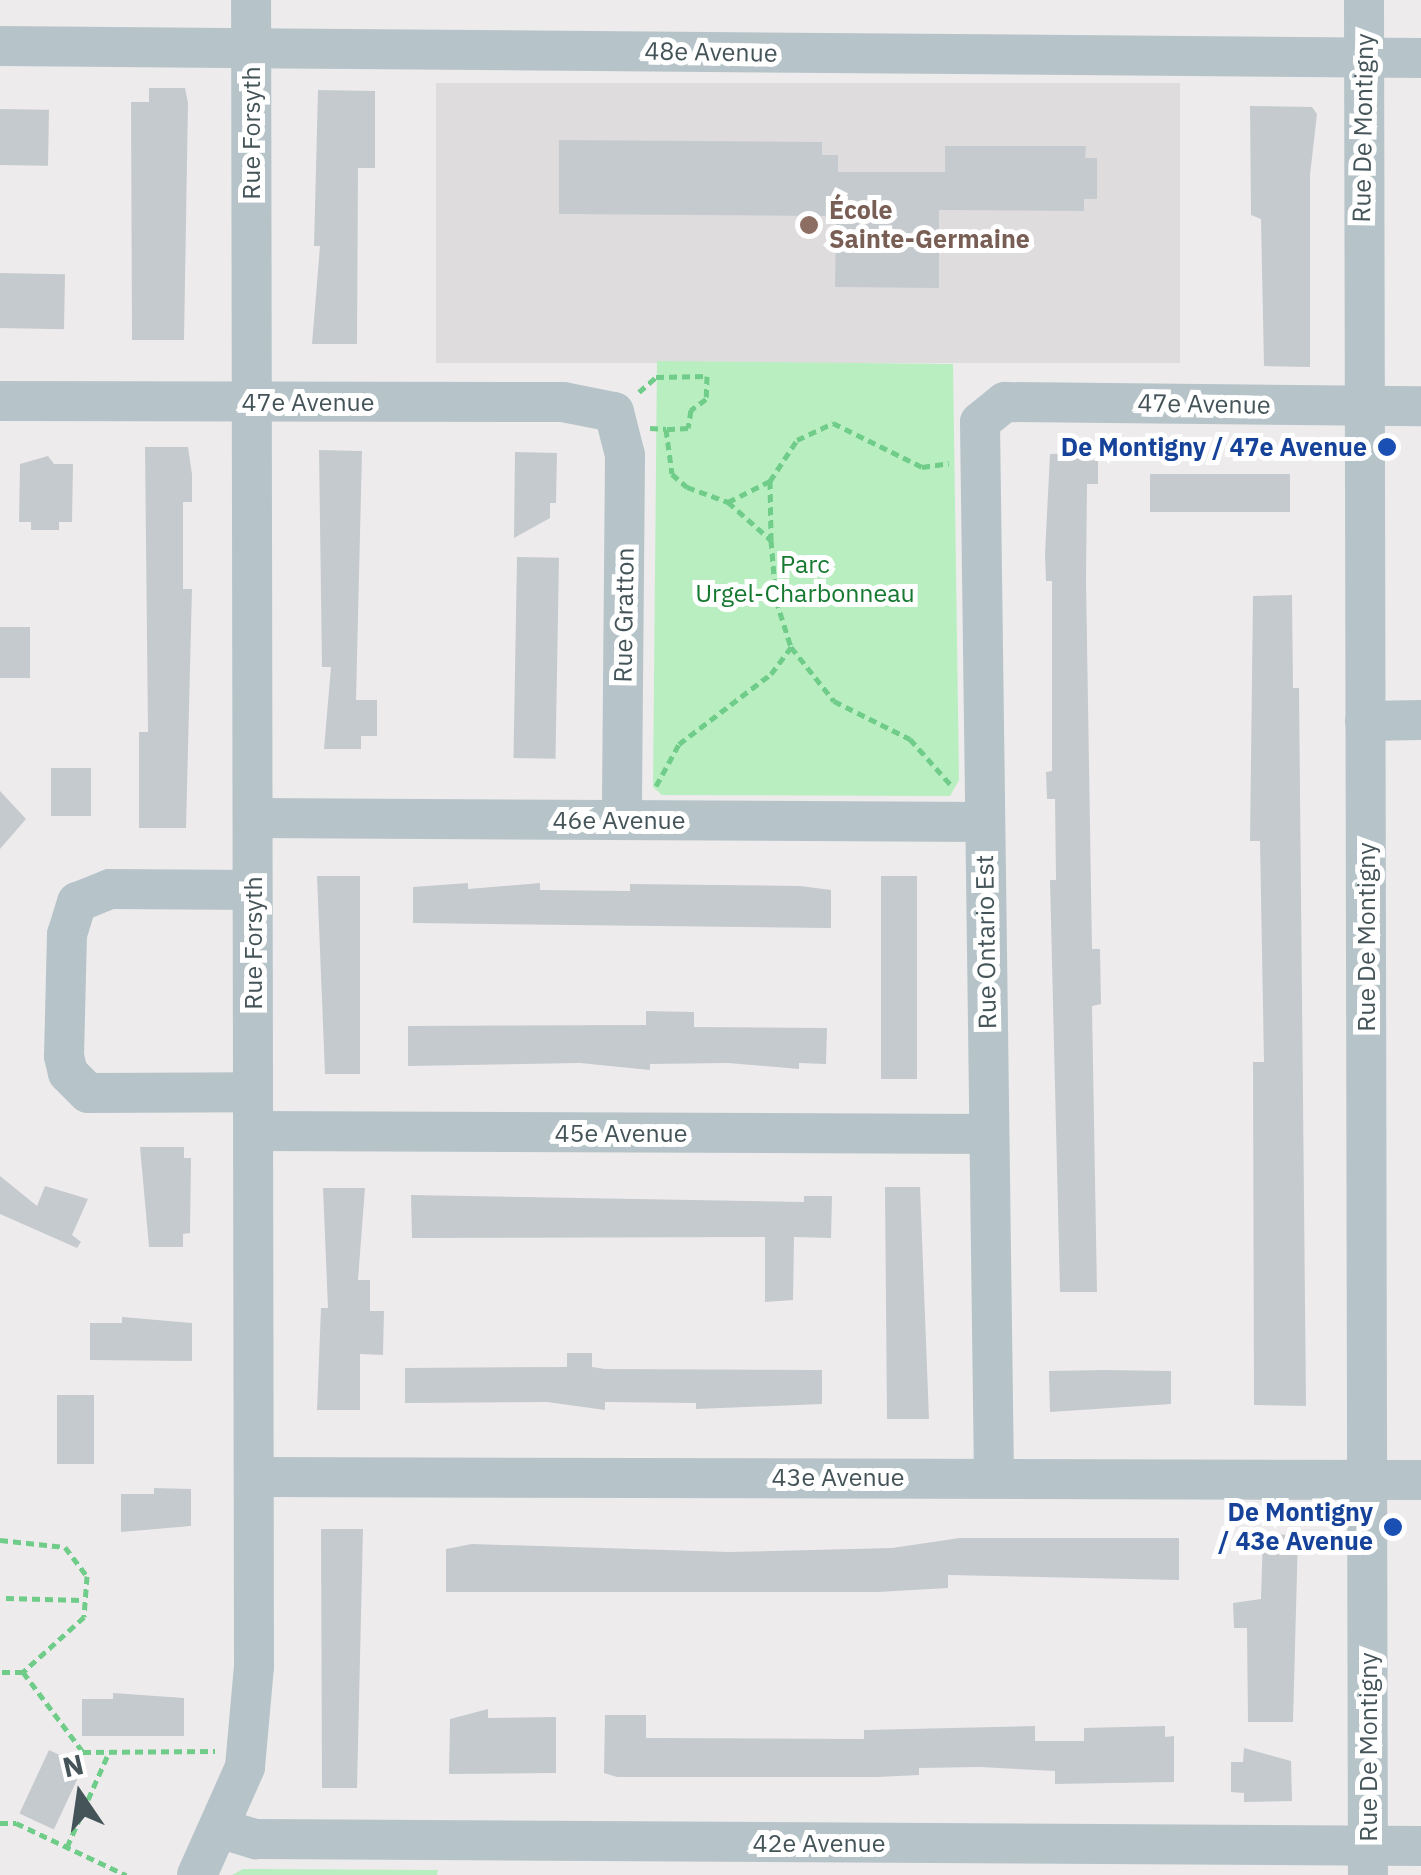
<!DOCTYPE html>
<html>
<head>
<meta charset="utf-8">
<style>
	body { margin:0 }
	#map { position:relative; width:1421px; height:1875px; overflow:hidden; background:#eeebec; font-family:"IBM Plex Sans",sans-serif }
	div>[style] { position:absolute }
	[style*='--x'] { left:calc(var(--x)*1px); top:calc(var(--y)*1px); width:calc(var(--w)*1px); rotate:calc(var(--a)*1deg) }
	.education>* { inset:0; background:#dfdcde; transform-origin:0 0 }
	.green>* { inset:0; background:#b8eec0 }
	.building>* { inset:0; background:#c5cace; transform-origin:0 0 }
	.path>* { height:5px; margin-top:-2.5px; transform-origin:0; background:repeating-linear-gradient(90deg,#70cc89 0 8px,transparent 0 13px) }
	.minor>* { height:40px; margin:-20px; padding:0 20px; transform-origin:20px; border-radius:20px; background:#b6c4c9 }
	.dots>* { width:28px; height:28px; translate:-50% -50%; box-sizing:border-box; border:5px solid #fff; border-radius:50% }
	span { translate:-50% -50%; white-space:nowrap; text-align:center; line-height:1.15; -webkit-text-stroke:10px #fff; paint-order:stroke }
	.street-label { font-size:25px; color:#445459 }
	.education-label { font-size:25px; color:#785e54; font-weight:700 }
	.left { translate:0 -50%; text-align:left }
	.transit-label { font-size:25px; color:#164399; font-weight:700 }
	.right { translate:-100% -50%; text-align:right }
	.park-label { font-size:25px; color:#167930 }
	.north { position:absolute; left:30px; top:1745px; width:100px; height:100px; -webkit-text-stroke:8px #fff; paint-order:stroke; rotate:347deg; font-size:28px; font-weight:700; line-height:40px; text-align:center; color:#445459 }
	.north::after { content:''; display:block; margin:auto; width:35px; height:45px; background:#445459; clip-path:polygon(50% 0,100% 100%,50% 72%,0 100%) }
</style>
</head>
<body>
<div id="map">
	<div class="education">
		<div style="left:1180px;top:83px;width:280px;height:744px;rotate:90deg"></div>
	</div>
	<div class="green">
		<div style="clip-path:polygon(657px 361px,953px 364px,959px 780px,950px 796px,662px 795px,653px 787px)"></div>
		<div style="clip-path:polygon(243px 1869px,438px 1870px,437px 1875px,232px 1875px)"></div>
	</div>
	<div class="building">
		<div style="clip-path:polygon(149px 88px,185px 88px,188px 103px,184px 340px,132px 340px,131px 102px,149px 102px)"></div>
		<div style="clip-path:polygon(318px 90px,375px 91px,375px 168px,358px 168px,357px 344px,312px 344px,320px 246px,314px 246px)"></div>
		<div style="clip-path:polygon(1250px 106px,1312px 107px,1317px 114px,1310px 175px,1310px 367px,1264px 366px,1261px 219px,1251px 215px)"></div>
		<div style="left:0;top:109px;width:49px;height:56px;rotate:1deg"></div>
		<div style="clip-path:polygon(559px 140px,822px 142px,822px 155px,838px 155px,838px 172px,945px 172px,945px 146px,1086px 146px,1085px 158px,1097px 158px,1097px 199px,1084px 199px,1084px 211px,939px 210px,939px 288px,835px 287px,836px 216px,559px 214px)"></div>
		<div style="left:0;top:273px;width:65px;height:55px;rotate:1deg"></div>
		<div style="clip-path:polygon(145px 447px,188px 447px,192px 474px,192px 502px,183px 502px,183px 589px,192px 589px,186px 828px,139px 828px,139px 732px,148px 732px)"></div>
		<div style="clip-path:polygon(319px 450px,362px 451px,356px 700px,377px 700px,377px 736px,361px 736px,361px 749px,324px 749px,331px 667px,322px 667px)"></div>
		<div style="clip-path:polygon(515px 452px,557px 453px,556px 503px,550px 503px,550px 518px,514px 538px)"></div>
		<div style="clip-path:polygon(1084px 453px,1084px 461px,1098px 460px,1098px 484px,1087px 484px,1086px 580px,1092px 949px,1100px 949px,1101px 1004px,1092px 1006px,1097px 1292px,1060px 1292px,1050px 880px,1056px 880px,1055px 799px,1047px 799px,1046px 772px,1052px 771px,1052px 581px,1046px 581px,1045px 554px,1050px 454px)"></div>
		<div style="clip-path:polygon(48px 456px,54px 464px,73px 464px,72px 522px,59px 522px,59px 530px,31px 530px,31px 522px,19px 522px,20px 464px)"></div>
		<div style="left:1150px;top:474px;width:140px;height:38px"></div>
		<div style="left:517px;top:557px;width:42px;height:201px;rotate:1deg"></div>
		<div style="clip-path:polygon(1292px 595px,1293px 688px,1299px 688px,1306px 1406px,1254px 1405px,1253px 1062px,1264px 1062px,1260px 841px,1250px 841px,1253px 596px)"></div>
		<div style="left:0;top:627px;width:30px;height:51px"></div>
		<div style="left:51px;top:768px;width:40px;height:48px"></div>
		<div style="clip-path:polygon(0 791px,26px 819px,0 849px)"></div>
		<div style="clip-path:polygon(317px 876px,360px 876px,360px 1074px,325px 1074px)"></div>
		<div style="left:917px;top:876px;width:203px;height:36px;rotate:90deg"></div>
		<div style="clip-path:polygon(468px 883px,468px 889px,540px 883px,540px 890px,630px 891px,630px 884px,800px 886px,831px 890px,831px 928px,413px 923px,413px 887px)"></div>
		<div style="clip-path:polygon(646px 1011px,694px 1012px,694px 1027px,827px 1028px,826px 1064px,799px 1063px,799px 1069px,728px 1063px,650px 1064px,650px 1070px,580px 1063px,408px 1066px,408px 1026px,646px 1025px)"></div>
		<div style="clip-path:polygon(140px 1147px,184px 1147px,184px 1158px,191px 1158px,190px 1233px,183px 1234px,183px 1247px,149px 1247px)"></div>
		<div style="clip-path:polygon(0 1176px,37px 1206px,45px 1186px,88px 1199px,72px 1235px,81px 1242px,77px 1248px,0 1214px)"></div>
		<div style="clip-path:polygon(885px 1187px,920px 1187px,929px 1419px,887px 1419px)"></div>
		<div style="clip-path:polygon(323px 1188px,365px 1188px,358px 1280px,370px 1280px,370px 1311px,384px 1311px,383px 1355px,360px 1354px,360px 1410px,317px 1410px,321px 1308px,328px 1308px)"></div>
		<div style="clip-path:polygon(411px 1195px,804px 1202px,804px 1196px,832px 1196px,831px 1238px,794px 1237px,793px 1300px,765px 1302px,765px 1237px,412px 1238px)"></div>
		<div style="clip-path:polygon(122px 1317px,192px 1323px,192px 1361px,90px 1360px,90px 1323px,122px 1323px)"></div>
		<div style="clip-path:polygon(567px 1353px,592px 1353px,592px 1367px,605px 1369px,822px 1370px,822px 1404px,696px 1409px,696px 1403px,605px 1402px,605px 1410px,547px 1402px,405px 1403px,405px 1368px,567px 1367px)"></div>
		<div style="clip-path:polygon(1104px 1370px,1171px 1371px,1171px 1404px,1050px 1412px,1049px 1371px)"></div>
		<div style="left:57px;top:1395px;width:37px;height:69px"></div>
		<div style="clip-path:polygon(154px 1488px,191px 1489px,191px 1526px,121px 1532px,121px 1494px,154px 1494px)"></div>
		<div style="clip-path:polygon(321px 1529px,363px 1529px,357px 1788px,322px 1788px)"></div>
		<div style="clip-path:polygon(1263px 1534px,1298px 1535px,1293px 1722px,1248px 1722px,1247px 1628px,1234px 1628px,1233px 1603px,1261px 1599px)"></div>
		<div style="clip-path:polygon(960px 1538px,1179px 1538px,1179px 1580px,948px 1575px,948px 1588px,878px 1592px,446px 1592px,446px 1549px,472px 1544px,729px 1552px,892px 1548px)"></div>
		<div style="clip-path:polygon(113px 1693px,184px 1698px,184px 1736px,82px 1736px,82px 1699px,113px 1699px)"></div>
		<div style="clip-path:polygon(488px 1709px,488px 1718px,556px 1717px,556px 1773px,449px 1774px,450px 1719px)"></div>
		<div style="clip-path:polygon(605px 1715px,646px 1715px,646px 1738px,660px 1738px,864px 1739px,864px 1730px,1035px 1726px,1035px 1741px,1084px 1741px,1084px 1728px,1165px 1726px,1165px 1737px,1174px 1736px,1174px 1782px,1055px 1784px,1055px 1771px,980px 1767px,919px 1768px,919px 1775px,878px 1777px,617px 1777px,604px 1773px)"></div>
		<div style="clip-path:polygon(1244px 1748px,1291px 1761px,1292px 1801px,1244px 1802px,1244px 1793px,1231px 1792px,1231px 1762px,1243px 1762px)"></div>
		<div style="left:49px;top:1750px;width:38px;height:70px;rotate:25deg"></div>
	</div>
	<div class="path">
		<div style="--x:639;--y:392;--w:23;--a:-41"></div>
		<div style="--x:656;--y:377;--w:51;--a:-1.1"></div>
		<div style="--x:707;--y:376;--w:23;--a:92"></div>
		<div style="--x:706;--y:399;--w:19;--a:144"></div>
		<div style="--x:691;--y:410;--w:18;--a:99"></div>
		<div style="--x:688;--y:428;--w:22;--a:177"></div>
		<div style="--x:650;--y:428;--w:16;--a:4"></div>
		<div style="--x:666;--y:429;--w:45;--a:82.4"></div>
		<div style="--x:672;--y:474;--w:20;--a:41"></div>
		<div style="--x:687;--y:487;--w:44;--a:20.1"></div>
		<div style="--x:728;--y:502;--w:57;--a:41.5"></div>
		<div style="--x:771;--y:540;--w:60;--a:85.2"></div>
		<div style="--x:776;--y:600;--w:49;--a:72.3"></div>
		<div style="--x:770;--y:481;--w:49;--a:-56.6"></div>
		<div style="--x:797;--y:440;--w:40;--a:-25"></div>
		<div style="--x:833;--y:423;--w:99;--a:26.3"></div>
		<div style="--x:922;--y:467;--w:27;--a:-8"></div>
		<div style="--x:728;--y:502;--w:47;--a:-26.6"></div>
		<div style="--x:770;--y:481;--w:59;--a:89"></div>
		<div style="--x:656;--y:786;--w:48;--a:-61.3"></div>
		<div style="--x:679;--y:744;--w:116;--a:-37.3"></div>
		<div style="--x:771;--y:674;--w:34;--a:-53"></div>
		<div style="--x:791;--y:647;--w:69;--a:51.5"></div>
		<div style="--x:834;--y:701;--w:85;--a:26.6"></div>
		<div style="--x:910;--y:739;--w:62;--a:48.3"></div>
		<div style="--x:0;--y:1540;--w:65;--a:6.1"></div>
		<div style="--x:65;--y:1547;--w:36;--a:53"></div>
		<div style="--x:87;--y:1576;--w:41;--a:94.2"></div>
		<div style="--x:84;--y:1617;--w:82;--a:138"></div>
		<div style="--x:23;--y:1672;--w:23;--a:180"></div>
		<div style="--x:6;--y:1598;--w:77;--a:1.5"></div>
		<div style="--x:23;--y:1672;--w:100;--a:53.1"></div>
		<div style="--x:83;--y:1752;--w:132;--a:-0.4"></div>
		<div style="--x:0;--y:1823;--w:16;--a:0"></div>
		<div style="--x:16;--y:1823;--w:122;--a:25.3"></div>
		<div style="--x:67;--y:1847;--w:104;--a:-66.1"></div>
	</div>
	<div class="minor">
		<div style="--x:1364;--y:0;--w:1875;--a:89.88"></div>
		<div style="--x:0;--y:46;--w:1421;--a:0.48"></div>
		<div style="--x:0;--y:401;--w:563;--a:0.1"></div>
		<div style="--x:563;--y:402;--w:52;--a:11.1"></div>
		<div style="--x:614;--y:412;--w:44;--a:75.7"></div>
		<div style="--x:625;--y:455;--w:364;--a:90.5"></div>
		<div style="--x:1365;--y:721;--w:56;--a:-1"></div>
		<div style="--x:253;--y:818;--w:732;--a:0.31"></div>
		<div style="--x:252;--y:890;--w:142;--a:-179.6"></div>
		<div style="--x:110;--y:889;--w:35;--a:158"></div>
		<div style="--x:77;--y:902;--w:34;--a:107"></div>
		<div style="--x:67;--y:934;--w:122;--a:91.4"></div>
		<div style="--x:64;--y:1056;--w:17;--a:77"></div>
		<div style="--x:68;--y:1073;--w:28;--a:45"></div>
		<div style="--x:88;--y:1093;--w:165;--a:-0.3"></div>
		<div style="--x:254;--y:1131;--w:734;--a:0.23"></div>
		<div style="--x:255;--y:1477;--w:1166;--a:0.15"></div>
		<div style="--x:994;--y:1478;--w:1056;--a:-90.76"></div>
		<div style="--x:980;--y:422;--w:32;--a:-39"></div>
		<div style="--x:1005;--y:402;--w:416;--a:0.6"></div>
		<div style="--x:219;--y:1828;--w:39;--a:17"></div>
		<div style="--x:256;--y:1839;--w:1165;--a:0.34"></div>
		<div style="--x:197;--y:1875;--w:118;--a:-66"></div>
		<div style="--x:245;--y:1767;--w:101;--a:-84.9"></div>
		<div style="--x:254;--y:1666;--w:1666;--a:-90.1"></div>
	</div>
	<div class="dots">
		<div style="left:809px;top:225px;background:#8d6e63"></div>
		<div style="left:1387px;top:447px;background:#1a4fb4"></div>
		<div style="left:1393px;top:1527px;background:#1a4fb4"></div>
	</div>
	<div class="street-label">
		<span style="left:711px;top:52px;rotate:1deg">48e Avenue</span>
		<span style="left:1363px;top:128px;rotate:-89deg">Rue De Montigny</span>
		<span style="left:251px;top:133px;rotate:-90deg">Rue Forsyth</span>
		<span style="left:308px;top:402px">47e Avenue</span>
		<span style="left:1204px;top:404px;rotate:1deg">47e Avenue</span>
		<span style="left:624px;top:615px;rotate:-89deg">Rue Gratton</span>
		<span style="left:619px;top:820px">46e Avenue</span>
		<span style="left:1366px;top:937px;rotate:-90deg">Rue De Montigny</span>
		<span style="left:986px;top:942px;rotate:-91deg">Rue Ontario Est</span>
		<span style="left:253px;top:943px;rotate:-90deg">Rue Forsyth</span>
		<span style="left:621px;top:1133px">45e Avenue</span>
		<span style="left:838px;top:1477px">43e Avenue</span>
		<span style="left:1368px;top:1747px;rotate:-90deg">Rue De Montigny</span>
		<span style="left:819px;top:1843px">42e Avenue</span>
	</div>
	<div class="education-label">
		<span class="left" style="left:829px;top:225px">École<br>Sainte-Germaine</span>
	</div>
	<div class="transit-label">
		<span class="right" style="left:1367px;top:447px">De Montigny / 47e Avenue</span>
		<span class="right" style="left:1373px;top:1527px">De Montigny<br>/ 43e Avenue</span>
	</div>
	<div class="park-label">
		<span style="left:805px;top:579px">Parc<br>Urgel-Charbonneau</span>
	</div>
	<div class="north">N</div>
</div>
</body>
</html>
